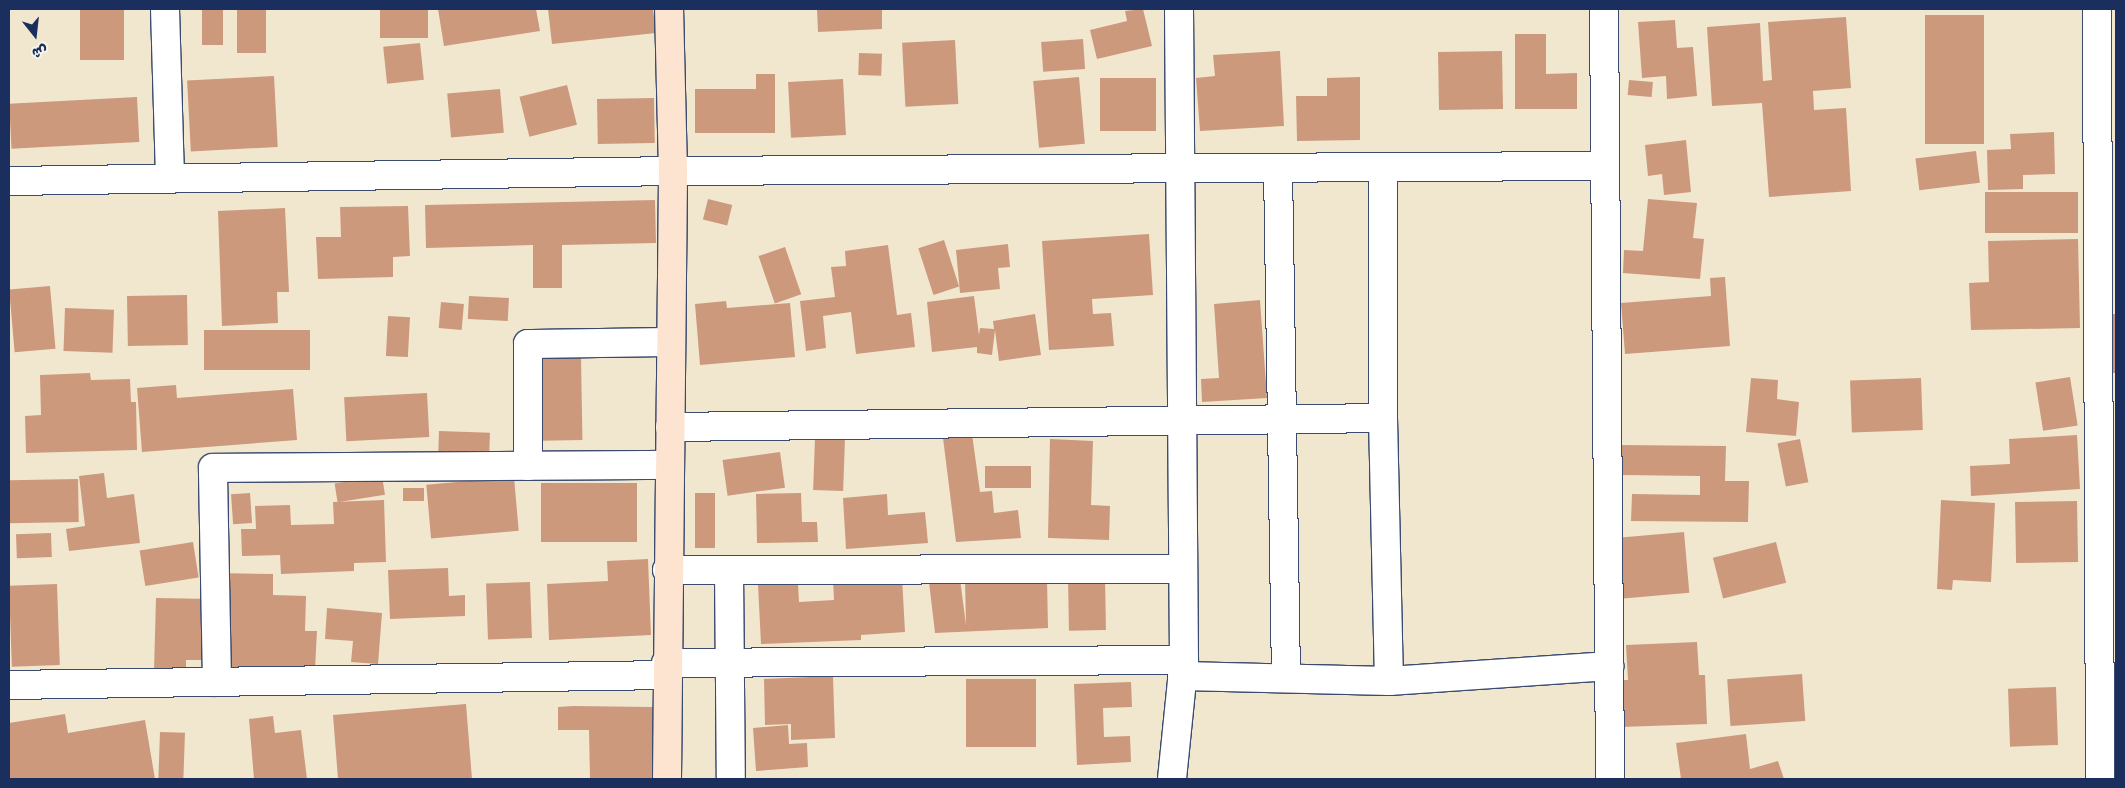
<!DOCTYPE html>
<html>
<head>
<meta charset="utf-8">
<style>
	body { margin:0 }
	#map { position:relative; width:2125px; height:788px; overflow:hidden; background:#f1e7cf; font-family:"Gochi Hand","Playpen Sans Arabic",sans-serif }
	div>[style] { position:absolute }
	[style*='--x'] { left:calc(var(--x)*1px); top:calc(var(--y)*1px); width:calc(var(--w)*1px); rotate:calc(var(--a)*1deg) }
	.building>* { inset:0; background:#cd997d; transform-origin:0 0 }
	.roads { filter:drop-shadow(1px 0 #3b4b6f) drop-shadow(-1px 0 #3b4b6f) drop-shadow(0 1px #3b4b6f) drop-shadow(0 -1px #3b4b6f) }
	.street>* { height:28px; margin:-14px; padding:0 14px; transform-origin:14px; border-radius:14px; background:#fff }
	.secondary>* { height:28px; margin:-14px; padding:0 14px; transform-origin:14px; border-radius:14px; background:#fde4d0 }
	span { translate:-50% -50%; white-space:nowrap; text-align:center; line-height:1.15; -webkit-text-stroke:4px #f7f3e8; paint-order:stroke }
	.frame { position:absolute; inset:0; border:10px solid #1b2f5e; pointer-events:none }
	.north { position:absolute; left:10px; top:10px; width:50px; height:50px; -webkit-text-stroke:4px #f7f3e8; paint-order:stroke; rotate:164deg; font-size:14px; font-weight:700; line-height:20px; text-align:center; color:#1b2f5e }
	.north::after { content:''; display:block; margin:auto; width:18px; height:22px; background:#1b2f5e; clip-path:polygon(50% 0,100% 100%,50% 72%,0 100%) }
</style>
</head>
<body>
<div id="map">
	<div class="building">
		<div style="left:80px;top:9px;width:44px;height:51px"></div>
		<div style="left:202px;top:9px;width:21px;height:36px"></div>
		<div style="left:237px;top:9px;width:29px;height:44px"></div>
		<div style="left:380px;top:9px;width:48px;height:29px"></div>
		<div style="clip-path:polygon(438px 9px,536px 9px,540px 31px,444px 46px)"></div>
		<div style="clip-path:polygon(548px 9px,653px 9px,656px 33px,552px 44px)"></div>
		<div style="clip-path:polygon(817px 9px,882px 9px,882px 29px,818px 32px)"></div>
		<div style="clip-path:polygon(1143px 9px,1152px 46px,1097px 59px,1090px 30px,1127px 21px,1125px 11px)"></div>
		<div style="left:1925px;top:15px;width:59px;height:129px"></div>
		<div style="clip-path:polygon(1846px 17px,1851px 88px,1813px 91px,1814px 110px,1846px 108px,1851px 191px,1769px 197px,1762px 103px,1712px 106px,1707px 27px,1760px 23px,1763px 81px,1772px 80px,1768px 22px)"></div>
		<div style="clip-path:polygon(1675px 20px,1677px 48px,1693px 47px,1697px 96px,1667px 99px,1666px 76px,1642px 78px,1638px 22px)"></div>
		<div style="clip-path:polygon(1515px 34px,1546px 34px,1546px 74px,1577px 73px,1577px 109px,1515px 109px)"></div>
		<div style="left:1083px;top:39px;width:30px;height:42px;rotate:86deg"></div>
		<div style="left:955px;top:40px;width:64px;height:53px;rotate:87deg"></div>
		<div style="left:420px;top:43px;width:37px;height:37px;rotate:84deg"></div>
		<div style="clip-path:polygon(1280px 51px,1284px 126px,1200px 131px,1196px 78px,1215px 76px,1213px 55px)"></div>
		<div style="left:1502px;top:51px;width:58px;height:64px;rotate:89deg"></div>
		<div style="left:859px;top:53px;width:23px;height:22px;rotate:2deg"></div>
		<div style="clip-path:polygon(756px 74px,775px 74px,775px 133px,695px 133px,695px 89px,756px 89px)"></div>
		<div style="left:274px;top:76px;width:71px;height:87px;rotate:87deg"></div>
		<div style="left:1079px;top:77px;width:67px;height:46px;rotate:85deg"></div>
		<div style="clip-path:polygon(1360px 77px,1360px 140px,1297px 141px,1296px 96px,1327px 96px,1327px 78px)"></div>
		<div style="left:1100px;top:78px;width:56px;height:53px"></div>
		<div style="left:843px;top:79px;width:56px;height:55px;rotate:87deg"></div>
		<div style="left:1629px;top:80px;width:24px;height:15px;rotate:5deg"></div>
		<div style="left:567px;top:85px;width:41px;height:49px;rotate:76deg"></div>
		<div style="left:500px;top:89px;width:44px;height:53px;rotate:85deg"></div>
		<div style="left:137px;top:97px;width:45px;height:128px;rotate:87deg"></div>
		<div style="left:654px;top:98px;width:45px;height:57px;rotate:89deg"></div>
		<div style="clip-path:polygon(2054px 132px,2055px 174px,2023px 175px,2023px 189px,1988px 190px,1987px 150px,2011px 149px,2010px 134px)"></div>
		<div style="clip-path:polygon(1686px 140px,1691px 192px,1664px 195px,1662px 174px,1648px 176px,1645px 145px)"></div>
		<div style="left:1976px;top:151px;width:32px;height:61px;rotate:83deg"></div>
		<div style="left:1985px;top:192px;width:93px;height:41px"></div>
		<div style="left:708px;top:199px;width:25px;height:21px;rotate:14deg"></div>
		<div style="clip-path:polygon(1648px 199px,1697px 203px,1693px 238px,1704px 239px,1700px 279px,1623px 273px,1624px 250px,1643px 251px)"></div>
		<div style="clip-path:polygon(655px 200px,656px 243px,562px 245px,562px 288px,533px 288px,533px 245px,426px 248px,425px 205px)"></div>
		<div style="clip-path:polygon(408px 206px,410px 256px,393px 257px,393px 277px,318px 279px,316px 237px,341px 237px,340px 207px)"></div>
		<div style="clip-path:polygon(285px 208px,289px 292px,277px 292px,278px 323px,222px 326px,218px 211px)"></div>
		<div style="clip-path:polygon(1149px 234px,1153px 295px,1092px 299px,1093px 314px,1111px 313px,1114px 346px,1049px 350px,1042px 241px)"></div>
		<div style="clip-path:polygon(2078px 239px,2080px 328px,1971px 330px,1969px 283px,1989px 282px,1988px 241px)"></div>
		<div style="left:944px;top:240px;width:49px;height:27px;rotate:72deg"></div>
		<div style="clip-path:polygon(1008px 244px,1010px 267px,998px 268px,1000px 289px,960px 293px,956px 250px)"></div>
		<div style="clip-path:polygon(888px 245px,897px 315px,911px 313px,915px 347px,856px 354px,851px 312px,823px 316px,826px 348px,806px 351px,800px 301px,835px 297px,831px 267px,846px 266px,845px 251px)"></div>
		<div style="left:785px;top:247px;width:50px;height:28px;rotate:71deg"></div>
		<div style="clip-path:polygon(1725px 277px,1730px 346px,1625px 354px,1621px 303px,1711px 296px,1710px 278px)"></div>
		<div style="left:50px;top:286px;width:63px;height:41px;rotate:85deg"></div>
		<div style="left:187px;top:295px;width:50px;height:60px;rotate:89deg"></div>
		<div style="left:469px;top:296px;width:40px;height:23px;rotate:3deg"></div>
		<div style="clip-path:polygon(974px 296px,979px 335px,980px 328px,994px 329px,993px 321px,1035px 314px,1041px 355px,999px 361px,995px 330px,992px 355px,977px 353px,977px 347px,932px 352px,927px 302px)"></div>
		<div style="clip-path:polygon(1260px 300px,1267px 398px,1202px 402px,1201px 379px,1219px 378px,1214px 304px)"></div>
		<div style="clip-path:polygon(726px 301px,727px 308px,790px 303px,795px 357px,700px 365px,695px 304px)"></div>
		<div style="left:441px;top:302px;width:23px;height:26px;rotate:5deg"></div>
		<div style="left:65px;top:308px;width:49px;height:43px;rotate:2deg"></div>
		<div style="left:2107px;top:314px;width:9px;height:59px"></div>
		<div style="left:388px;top:316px;width:22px;height:40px;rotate:3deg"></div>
		<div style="left:204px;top:330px;width:106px;height:40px"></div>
		<div style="left:581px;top:357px;width:83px;height:41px;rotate:89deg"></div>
		<div style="clip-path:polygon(90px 373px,91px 380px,130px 379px,131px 402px,136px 402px,137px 450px,26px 453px,25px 416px,41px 415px,40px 375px)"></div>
		<div style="left:2070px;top:377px;width:49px;height:35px;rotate:81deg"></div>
		<div style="clip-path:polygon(1751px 378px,1778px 380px,1777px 399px,1799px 402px,1796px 436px,1746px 432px)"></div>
		<div style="left:1921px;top:378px;width:52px;height:71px;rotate:88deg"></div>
		<div style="clip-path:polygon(176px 385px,177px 398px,293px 389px,297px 440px,142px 452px,137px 388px)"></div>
		<div style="left:427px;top:393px;width:44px;height:83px;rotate:87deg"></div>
		<div style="left:439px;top:431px;width:51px;height:27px;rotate:2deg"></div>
		<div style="clip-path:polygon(972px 434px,980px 492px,992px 491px,994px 513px,1018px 510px,1021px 538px,956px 542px,943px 438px)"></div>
		<div style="clip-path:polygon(2077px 435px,2080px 489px,1971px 496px,1970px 466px,2010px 464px,2009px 439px)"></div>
		<div style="left:815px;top:437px;width:30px;height:53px;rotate:2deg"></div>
		<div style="clip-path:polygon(1050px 439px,1093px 441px,1091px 505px,1110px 506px,1109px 540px,1048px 538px)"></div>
		<div style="left:1800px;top:439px;width:44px;height:23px;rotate:79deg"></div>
		<div style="clip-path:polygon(1621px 445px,1726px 446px,1725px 481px,1749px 481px,1748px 522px,1631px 521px,1632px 494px,1700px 495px,1700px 476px,1620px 475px)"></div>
		<div style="left:780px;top:452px;width:36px;height:58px;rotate:82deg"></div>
		<div style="left:985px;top:466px;width:46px;height:22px"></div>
		<div style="clip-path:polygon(104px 473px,107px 498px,134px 494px,140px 543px,69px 551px,66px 529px,85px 526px,79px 476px)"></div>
		<div style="left:382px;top:476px;width:19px;height:48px;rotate:81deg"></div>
		<div style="left:514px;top:477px;width:54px;height:88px;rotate:85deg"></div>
		<div style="left:78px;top:479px;width:43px;height:69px;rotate:89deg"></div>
		<div style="left:637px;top:483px;width:59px;height:96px;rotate:90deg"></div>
		<div style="left:403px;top:488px;width:21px;height:13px"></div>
		<div style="left:250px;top:493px;width:30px;height:19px;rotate:86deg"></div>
		<div style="left:695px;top:493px;width:20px;height:55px"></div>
		<div style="clip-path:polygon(801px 493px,802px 522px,817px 522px,818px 542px,757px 543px,756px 494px)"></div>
		<div style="clip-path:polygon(887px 494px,888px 515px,925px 512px,928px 543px,846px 549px,843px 498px)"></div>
		<div style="clip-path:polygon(384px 500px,386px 562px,354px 563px,354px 571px,281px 574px,280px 555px,242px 556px,241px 529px,256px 529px,255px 506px,290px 505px,291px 525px,334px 524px,333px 502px)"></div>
		<div style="clip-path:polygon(1941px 500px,1995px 503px,1991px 582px,1953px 580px,1952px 590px,1937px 589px)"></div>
		<div style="left:2077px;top:501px;width:61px;height:62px;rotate:89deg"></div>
		<div style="left:1684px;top:532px;width:61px;height:72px;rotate:85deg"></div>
		<div style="left:51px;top:533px;width:24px;height:35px;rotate:88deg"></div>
		<div style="left:193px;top:542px;width:36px;height:54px;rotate:81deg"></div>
		<div style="left:1776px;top:542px;width:42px;height:65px;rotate:76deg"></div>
		<div style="clip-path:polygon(648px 559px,651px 635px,549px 640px,547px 584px,608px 581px,607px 561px)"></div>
		<div style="clip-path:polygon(448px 568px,449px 596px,465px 595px,465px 616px,390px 619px,388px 570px)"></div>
		<div style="clip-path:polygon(215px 573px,273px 574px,273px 595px,306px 596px,305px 631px,317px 631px,315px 669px,213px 667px,213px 660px,186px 660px,186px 670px,154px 670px,156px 598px,214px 599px)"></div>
		<div style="left:1105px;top:576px;width:54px;height:37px;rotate:89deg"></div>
		<div style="clip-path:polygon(902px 577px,905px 632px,861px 635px,861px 640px,761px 644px,758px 585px,798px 583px,799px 602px,834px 600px,833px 580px)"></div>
		<div style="clip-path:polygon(960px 579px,966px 625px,965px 580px,1047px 579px,1048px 628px,935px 633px,929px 582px)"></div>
		<div style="left:530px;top:582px;width:56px;height:44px;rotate:88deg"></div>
		<div style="left:57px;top:584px;width:81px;height:48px;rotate:88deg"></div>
		<div style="clip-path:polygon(327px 608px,382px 613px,378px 664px,351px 662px,353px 641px,325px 639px)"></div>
		<div style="clip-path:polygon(1697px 642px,1699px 675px,1705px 675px,1707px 724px,1621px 727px,1619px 680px,1628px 680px,1626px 645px)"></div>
		<div style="left:1802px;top:674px;width:47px;height:75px;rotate:86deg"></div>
		<div style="clip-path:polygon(833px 676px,835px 738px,791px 740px,791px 724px,765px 725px,764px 679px)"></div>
		<div style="left:966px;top:679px;width:70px;height:68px"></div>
		<div style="clip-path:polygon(1131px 682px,1132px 707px,1103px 708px,1104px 737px,1130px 736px,1131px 762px,1077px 765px,1074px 684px)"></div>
		<div style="left:2056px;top:687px;width:58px;height:48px;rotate:88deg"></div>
		<div style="clip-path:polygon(466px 704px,472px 779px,338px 779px,333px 715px)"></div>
		<div style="clip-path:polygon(573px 706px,653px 707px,654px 779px,590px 779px,589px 730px,558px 730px,558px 707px)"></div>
		<div style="clip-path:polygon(65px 714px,68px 733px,145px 720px,155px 779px,9px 779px,9px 723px)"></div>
		<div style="clip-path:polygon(273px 716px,275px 733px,301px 730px,307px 779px,254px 779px,249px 719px)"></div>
		<div style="clip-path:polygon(788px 725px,789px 744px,807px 743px,808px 767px,756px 771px,753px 728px)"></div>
		<div style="left:160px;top:732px;width:25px;height:47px;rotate:2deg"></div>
		<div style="clip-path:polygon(1746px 734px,1750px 769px,1778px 761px,1784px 779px,1681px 779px,1676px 743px)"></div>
	</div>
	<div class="roads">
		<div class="street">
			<div style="--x:165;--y:9;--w:170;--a:88.3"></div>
			<div style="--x:1604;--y:9;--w:770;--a:89.55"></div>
			<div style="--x:2097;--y:9;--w:770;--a:89.78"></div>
			<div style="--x:1383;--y:167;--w:251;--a:90"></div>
			<div style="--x:1383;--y:418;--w:263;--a:88.7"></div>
			<div style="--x:1278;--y:168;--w:510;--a:89.1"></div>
			<div style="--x:9;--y:181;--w:664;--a:-0.86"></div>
			<div style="--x:673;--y:171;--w:931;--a:-0.31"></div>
			<div style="--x:670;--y:427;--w:713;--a:-0.72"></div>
			<div style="--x:528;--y:466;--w:122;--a:-90"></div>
			<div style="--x:528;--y:344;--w:143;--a:-0.8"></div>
			<div style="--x:667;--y:570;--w:516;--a:-0.11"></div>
			<div style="--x:729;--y:570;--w:209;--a:89.5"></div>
			<div style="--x:666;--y:663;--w:518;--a:-0.33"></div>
			<div style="--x:1182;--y:676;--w:207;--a:1.4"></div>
			<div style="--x:1389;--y:681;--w:221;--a:-3.9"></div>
			<div style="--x:217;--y:682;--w:214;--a:-91.1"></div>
			<div style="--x:213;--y:468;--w:456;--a:-0.4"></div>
			<div style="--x:9;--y:685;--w:657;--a:-0.87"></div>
			<div style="--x:1172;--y:779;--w:120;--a:-84.2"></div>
			<div style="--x:1184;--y:660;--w:651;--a:-90.44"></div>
		</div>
		<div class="secondary">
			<div style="--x:667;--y:779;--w:608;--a:-89.43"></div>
			<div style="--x:673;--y:171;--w:162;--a:-91.4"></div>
		</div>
	</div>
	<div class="frame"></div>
	<div class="north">ش</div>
</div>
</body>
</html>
